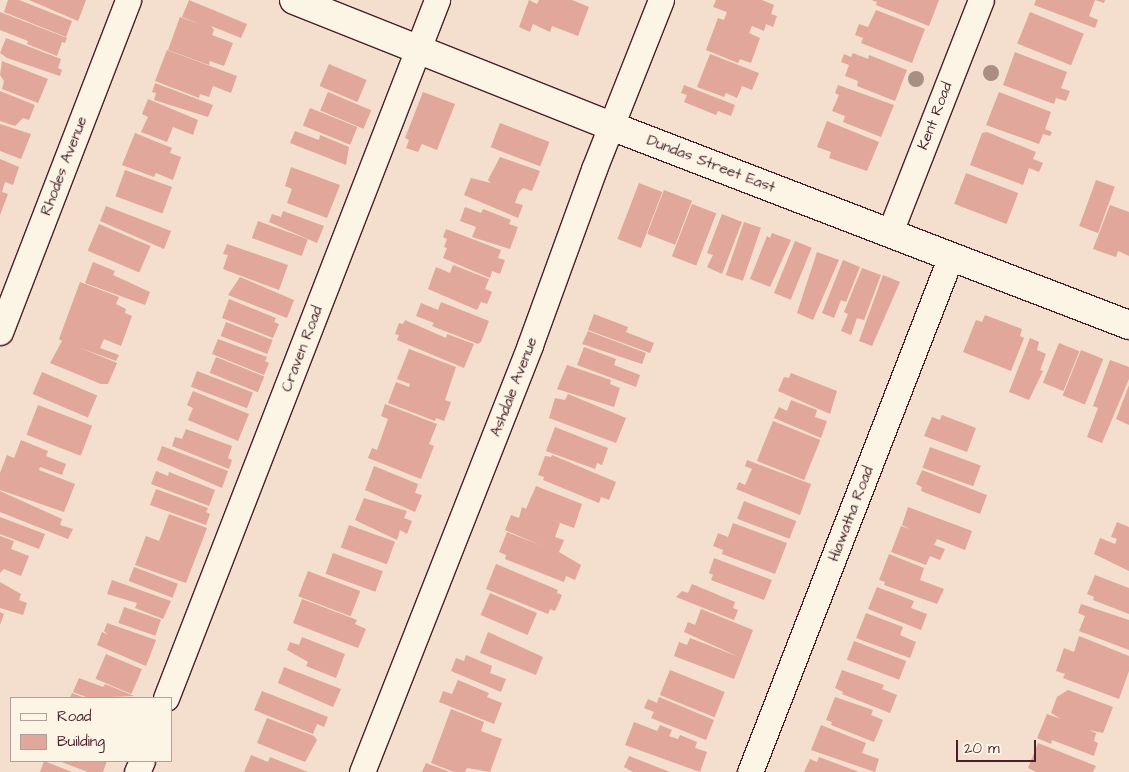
<!DOCTYPE html>
<html>
<head>
<meta charset="utf-8">
<style>
	body { margin:0 }
	#map { position:relative; width:1129px; height:772px; overflow:hidden; background:#f4dece; font-family:"Architects Daughter",sans-serif }
	div>[style] { position:absolute }
	[style*='--x'] { left:calc(var(--x)*1px); top:calc(var(--y)*1px); width:calc(var(--w)*1px); rotate:calc(var(--a)*1deg) }
	.building>* { inset:0; background:#e0a79a; transform-origin:0 0 }
	.roads { filter:drop-shadow(1px 0 #4a1f2b) drop-shadow(-1px 0 #4a1f2b) drop-shadow(0 1px #4a1f2b) drop-shadow(0 -1px #4a1f2b) }
	.street>* { height:25px; margin:-12.5px; padding:0 12.5px; transform-origin:12.5px; border-radius:12.5px; background:#fcf5e5 }
	.secondary>* { height:28px; margin:-14px; padding:0 14px; transform-origin:14px; border-radius:14px; background:#fcf5e5 }
	.trees>* { width:16px; height:16px; margin:-8px; border-radius:50%; background:#a88f82 }
	span { translate:-50% -50%; white-space:nowrap; text-align:center; line-height:1.15; -webkit-text-stroke:4px #fcf5e5; paint-order:stroke }
	.street-label { font-size:15px; color:#4a1f2b }
	.legend { position:absolute; left:10px; top:697px; width:162px; height:65px; box-sizing:border-box; background:#fcf5e5; border:1px solid #b59f9b; margin:0; padding:6px 9px; list-style:none; font-size:15px; color:#4a1f2b }
	.legend li { display:flex; align-items:center; gap:10px; height:25px }
	.legend b { width:25px; border:1px solid #b59f9b }
	.scale { position:absolute; left:956px; top:740px; width:80px; height:22px; box-sizing:border-box; border:2px solid #4a1f2b; border-top:0; padding-left:6px; font-size:15px; line-height:18px; white-space:nowrap; color:#4a1f2b; -webkit-text-stroke:4px #fcf5e5; paint-order:stroke }
</style>
</head>
<body>
<div id="map">
	<div class="building">
		<div style="clip-path:polygon(8px 0,19px 0,72px 21px,66px 37px,4px 12px)"></div>
		<div style="clip-path:polygon(29px 0,86px 0,78px 21px)"></div>
		<div style="clip-path:polygon(189px 0,247px 24px,241px 38px,211px 26px,214px 30px,212px 35px,233px 43px,224px 66px,210px 61px,209px 65px,168px 50px,180px 17px,202px 25px,182px 17px)"></div>
		<div style="clip-path:polygon(529px 0,537px 4px,539px 0,572px 0,589px 7px,578px 36px,552px 26px,550px 32px,533px 24px,530px 32px,519px 27px)"></div>
		<div style="clip-path:polygon(716px 0,762px 0,774px 5px,771px 14px,777px 16px,773px 27px,766px 24px,764px 31px,752px 26px,749px 33px,760px 38px,751px 63px,740px 59px,738px 63px,706px 50px,718px 18px,724px 20px,727px 12px,713px 7px)"></div>
		<div style="clip-path:polygon(871px 0,939px 0,929px 26px,876px 5px,877px 2px)"></div>
		<div style="clip-path:polygon(1036px 0,1105px 0,1104px 3px,1095px 0,1089px 16px,1098px 20px,1095px 28px,1034px 5px)"></div>
		<div style="clip-path:polygon(876px 10px,925px 29px,912px 63px,861px 43px,863px 38px,855px 35px,859px 24px,868px 27px)"></div>
		<div style="clip-path:polygon(0 12px,67px 38px,65px 43px,62px 42px,57px 56px,27px 44px,28px 41px,0 30px)"></div>
		<div style="left:1030px;top:12px;width:58px;height:34px;rotate:22deg"></div>
		<div style="clip-path:polygon(6px 38px,61px 59px,58px 68px,62px 70px,60px 76px,7px 58px,0 53px)"></div>
		<div style="clip-path:polygon(167px 50px,237px 76px,231px 93px,213px 86px,209px 97px,200px 94px,199px 98px,155px 81px)"></div>
		<div style="clip-path:polygon(1015px 52px,1067px 72px,1061px 88px,1070px 91px,1066px 101px,1056px 98px,1054px 104px,1003px 85px)"></div>
		<div style="clip-path:polygon(853px 53px,868px 59px,869px 55px,907px 70px,895px 101px,857px 86px,858px 81px,845px 76px,849px 65px,841px 62px,844px 54px,851px 57px)"></div>
		<div style="clip-path:polygon(710px 54px,759px 73px,752px 90px,742px 86px,737px 98px,726px 93px,724px 97px,697px 87px)"></div>
		<div style="clip-path:polygon(2px 61px,48px 79px,38px 103px,2px 89px,4px 81px,0 75px)"></div>
		<div style="left:329px;top:64px;width:41px;height:24px;rotate:23deg"></div>
		<div style="clip-path:polygon(155px 83px,213px 105px,208px 117px,154px 100px,156px 93px,152px 92px)"></div>
		<div style="clip-path:polygon(684px 85px,735px 105px,731px 116px,718px 111px,716px 115px,684px 102px,687px 95px,681px 93px)"></div>
		<div style="clip-path:polygon(838px 85px,894px 105px,881px 137px,843px 122px,845px 116px,832px 111px,839px 95px,835px 93px)"></div>
		<div style="clip-path:polygon(0 91px,35px 105px,29px 120px,23px 118px,15px 126px,0 121px)"></div>
		<div style="left:328px;top:92px;width:47px;height:20px;rotate:23deg"></div>
		<div style="clip-path:polygon(423px 92px,455px 104px,437px 150px,422px 144px,418px 152px,406px 148px,409px 140px,405px 138px)"></div>
		<div style="clip-path:polygon(999px 92px,1051px 112px,1045px 129px,1052px 132px,1050px 136px,1043px 134px,1039px 144px,986px 125px)"></div>
		<div style="clip-path:polygon(148px 99px,198px 120px,193px 135px,173px 127px,167px 142px,141px 132px,148px 117px,142px 114px)"></div>
		<div style="left:310px;top:108px;width:51px;height:19px;rotate:22deg"></div>
		<div style="clip-path:polygon(827px 121px,879px 142px,867px 171px,829px 158px,831px 152px,817px 147px)"></div>
		<div style="left:500px;top:123px;width:53px;height:26px;rotate:21deg"></div>
		<div style="clip-path:polygon(0 124px,31px 134px,21px 159px,0 151px)"></div>
		<div style="clip-path:polygon(295px 131px,319px 140px,320px 135px,349px 147px,346px 165px,290px 143px)"></div>
		<div style="clip-path:polygon(987px 132px,1036px 152px,1033px 159px,1043px 163px,1039px 172px,1029px 168px,1023px 185px,970px 165px,982px 133px)"></div>
		<div style="clip-path:polygon(135px 133px,172px 148px,170px 153px,181px 157px,173px 180px,156px 173px,154px 177px,122px 165px)"></div>
		<div style="clip-path:polygon(500px 157px,540px 171px,532px 191px,523px 188px,519px 192px,515px 203px,523px 205px,518px 218px,464px 195px,471px 178px,491px 183px,488px 180px)"></div>
		<div style="clip-path:polygon(0 159px,19px 167px,13px 185px,5px 182px,2px 192px,8px 194px,0 215px)"></div>
		<div style="clip-path:polygon(291px 167px,340px 185px,327px 218px,287px 203px,292px 189px,285px 186px)"></div>
		<div style="left:125px;top:170px;width:50px;height:28px;rotate:20deg"></div>
		<div style="left:966px;top:173px;width:56px;height:33px;rotate:21deg"></div>
		<div style="left:1096px;top:180px;width:20px;height:49px;rotate:20deg"></div>
		<div style="left:639px;top:183px;width:25px;height:60px;rotate:21deg"></div>
		<div style="left:664px;top:190px;width:30px;height:47px;rotate:21deg"></div>
		<div style="left:692px;top:204px;width:26px;height:56px;rotate:21deg"></div>
		<div style="clip-path:polygon(1110px 205px,1129px 212px,1129px 256px,1118px 251px,1116px 257px,1093px 249px)"></div>
		<div style="clip-path:polygon(106px 206px,171px 231px,164px 249px,100px 221px)"></div>
		<div style="clip-path:polygon(465px 207px,481px 213px,483px 209px,511px 220px,509px 224px,518px 227px,510px 249px,472px 237px,476px 227px,460px 221px)"></div>
		<div style="clip-path:polygon(283px 211px,324px 226px,317px 243px,269px 222px,272px 214px,281px 217px)"></div>
		<div style="clip-path:polygon(722px 214px,742px 222px,722px 274px,707px 267px,713px 255px,707px 253px)"></div>
		<div style="left:258px;top:221px;width:53px;height:18px;rotate:20deg"></div>
		<div style="left:744px;top:222px;width:18px;height:56px;rotate:19deg"></div>
		<div style="left:99px;top:224px;width:56px;height:29px;rotate:23deg"></div>
		<div style="clip-path:polygon(446px 229px,501px 250px,498px 258px,505px 260px,500px 274px,492px 271px,490px 278px,443px 258px,447px 248px,444px 247px,447px 239px,443px 237px)"></div>
		<div style="clip-path:polygon(772px 233px,791px 240px,770px 287px,750px 279px,767px 236px,770px 238px)"></div>
		<div style="left:795px;top:241px;width:18px;height:56px;rotate:22deg"></div>
		<div style="clip-path:polygon(227px 244px,288px 265px,279px 290px,223px 269px,228px 255px,223px 254px)"></div>
		<div style="clip-path:polygon(817px 252px,839px 260px,813px 320px,797px 313px)"></div>
		<div style="clip-path:polygon(843px 260px,860px 267px,846px 302px,841px 300px,834px 318px,822px 313px)"></div>
		<div style="clip-path:polygon(93px 262px,115px 271px,113px 275px,150px 292px,145px 305px,85px 283px)"></div>
		<div style="clip-path:polygon(453px 265px,489px 279px,485px 289px,492px 292px,487px 304px,481px 302px,477px 310px,428px 289px,436px 267px,450px 273px)"></div>
		<div style="clip-path:polygon(862px 268px,881px 275px,864px 320px,857px 318px,851px 335px,841px 331px,848px 314px,844px 312px)"></div>
		<div style="clip-path:polygon(883px 275px,900px 282px,872px 346px,859px 341px)"></div>
		<div style="clip-path:polygon(240px 277px,294px 300px,287px 318px,228px 295px)"></div>
		<div style="clip-path:polygon(80px 282px,119px 297px,116px 304px,126px 309px,125px 313px,132px 316px,121px 346px,104px 339px,100px 348px,119px 355px,116px 361px,78px 347px,117px 363px,108px 384px,101px 384px,50px 363px,62px 341px,59px 339px)"></div>
		<div style="clip-path:polygon(229px 299px,276px 318px,274px 322px,279px 324px,273px 338px,222px 318px)"></div>
		<div style="clip-path:polygon(441px 302px,489px 321px,481px 342px,478px 344px,432px 326px,434px 323px,416px 316px,421px 303px,438px 310px)"></div>
		<div style="clip-path:polygon(594px 314px,628px 327px,626px 332px,654px 343px,650px 353px,588px 330px)"></div>
		<div style="clip-path:polygon(985px 315px,1022px 329px,1020px 336px,1024px 338px,1011px 371px,963px 352px,976px 320px,982px 322px)"></div>
		<div style="clip-path:polygon(405px 320px,446px 338px,447px 334px,474px 344px,464px 368px,397px 340px,399px 335px,395px 334px,399px 323px,403px 324px)"></div>
		<div style="left:226px;top:322px;width:50px;height:15px;rotate:21deg"></div>
		<div style="clip-path:polygon(588px 331px,646px 353px,642px 364px,582px 344px)"></div>
		<div style="clip-path:polygon(1030px 338px,1039px 342px,1037px 350px,1046px 354px,1040px 370px,1043px 371px,1029px 400px,1009px 392px)"></div>
		<div style="clip-path:polygon(218px 339px,267px 357px,265px 361px,269px 363px,264px 375px,212px 354px)"></div>
		<div style="left:1059px;top:343px;width:22px;height:43px;rotate:22deg"></div>
		<div style="clip-path:polygon(584px 347px,616px 359px,614px 365px,640px 375px,636px 387px,577px 365px)"></div>
		<div style="clip-path:polygon(409px 349px,456px 367px,445px 400px,451px 402px,444px 421px,436px 418px,435px 421px,388px 403px,396px 382px,409px 387px,410px 384px,397px 379px)"></div>
		<div style="left:1081px;top:350px;width:24px;height:49px;rotate:22deg"></div>
		<div style="left:216px;top:357px;width:52px;height:17px;rotate:22deg"></div>
		<div style="clip-path:polygon(1110px 360px,1129px 367px,1129px 379px,1102px 443px,1087px 437px,1098px 408px,1093px 406px)"></div>
		<div style="clip-path:polygon(567px 365px,611px 380px,610px 384px,620px 388px,614px 407px,557px 389px)"></div>
		<div style="left:197px;top:371px;width:60px;height:17px;rotate:21deg"></div>
		<div style="left:42px;top:372px;width:60px;height:24px;rotate:23deg"></div>
		<div style="clip-path:polygon(791px 373px,837px 391px,830px 414px,778px 391px,784px 377px,789px 378px)"></div>
		<div style="clip-path:polygon(1129px 385px,1129px 425px,1116px 419px)"></div>
		<div style="clip-path:polygon(193px 391px,249px 414px,238px 441px,188px 420px,193px 408px,187px 405px)"></div>
		<div style="clip-path:polygon(568px 394px,626px 418px,616px 443px,549px 418px,555px 398px,565px 400px)"></div>
		<div style="clip-path:polygon(791px 400px,817px 410px,815px 417px,827px 421px,821px 438px,774px 418px,779px 407px,787px 411px)"></div>
		<div style="clip-path:polygon(385px 404px,437px 424px,429px 444px,434px 446px,421px 479px,368px 458px,372px 448px,377px 450px,388px 419px,381px 416px)"></div>
		<div style="left:38px;top:405px;width:58px;height:32px;rotate:21deg"></div>
		<div style="clip-path:polygon(942px 415px,976px 428px,967px 452px,924px 436px,932px 417px,940px 420px)"></div>
		<div style="left:773px;top:421px;width:51px;height:43px;rotate:22deg"></div>
		<div style="clip-path:polygon(555px 427px,608px 448px,602px 465px,597px 463px,595px 469px,546px 451px)"></div>
		<div style="clip-path:polygon(186px 429px,232px 446px,228px 458px,232px 460px,229px 469px,172px 446px,175px 437px,182px 439px)"></div>
		<div style="clip-path:polygon(21px 440px,48px 451px,46px 456px,66px 464px,62px 475px,40px 467px,39px 470px,75px 484px,64px 512px,0 490px,0 473px,7px 455px,14px 458px)"></div>
		<div style="clip-path:polygon(162px 446px,228px 471px,222px 488px,157px 460px)"></div>
		<div style="left:930px;top:447px;width:54px;height:22px;rotate:20deg"></div>
		<div style="clip-path:polygon(552px 455px,616px 482px,609px 500px,601px 497px,599px 503px,543px 480px,544px 477px,538px 475px,545px 456px,551px 457px)"></div>
		<div style="clip-path:polygon(747px 460px,811px 484px,800px 515px,736px 489px,739px 482px,745px 485px,752px 469px,745px 466px)"></div>
		<div style="clip-path:polygon(374px 466px,418px 484px,415px 493px,422px 495px,415px 512px,365px 490px)"></div>
		<div style="clip-path:polygon(922px 470px,987px 495px,980px 514px,921px 491px,922px 487px,916px 484px)"></div>
		<div style="clip-path:polygon(156px 471px,168px 476px,169px 472px,215px 490px,209px 506px,151px 484px)"></div>
		<div style="clip-path:polygon(536px 486px,582px 504px,574px 528px,550px 519px,560px 523px,555px 537px,564px 540px,559px 552px,581px 565px,575px 580px,566px 576px,564px 582px,505px 559px,506px 555px,499px 552px,507px 532px,542px 546px,505px 530px,511px 515px,519px 518px,522px 507px,526px 509px)"></div>
		<div style="clip-path:polygon(156px 489px,208px 508px,206px 512px,210px 514px,206px 525px,150px 505px)"></div>
		<div style="clip-path:polygon(0 491px,62px 519px,60px 525px,73px 529px,68px 539px,0 512px)"></div>
		<div style="clip-path:polygon(364px 498px,407px 511px,404px 518px,412px 521px,407px 534px,400px 530px,397px 540px,355px 520px)"></div>
		<div style="left:744px;top:501px;width:56px;height:19px;rotate:21deg"></div>
		<div style="clip-path:polygon(908px 507px,972px 531px,965px 550px,937px 539px,934px 545px,945px 549px,940px 560px,930px 556px,926px 565px,891px 552px,901px 526px,910px 529px,902px 525px)"></div>
		<div style="clip-path:polygon(169px 514px,207px 528px,186px 583px,135px 565px,146px 536px,159px 541px)"></div>
		<div style="clip-path:polygon(0 517px,45px 534px,39px 549px,0 534px)"></div>
		<div style="clip-path:polygon(1117px 522px,1129px 527px,1129px 571px,1094px 554px,1100px 538px,1115px 544px,1117px 539px,1111px 537px)"></div>
		<div style="clip-path:polygon(733px 523px,787px 543px,775px 574px,722px 554px,723px 550px,713px 546px,718px 533px,728px 537px)"></div>
		<div style="left:349px;top:525px;width:49px;height:24px;rotate:20deg"></div>
		<div style="clip-path:polygon(0 536px,14px 541px,11px 549px,29px 556px,21px 576px,4px 569px,0 573px)"></div>
		<div style="left:333px;top:553px;width:53px;height:22px;rotate:20deg"></div>
		<div style="clip-path:polygon(889px 554px,924px 568px,920px 580px,944px 589px,937px 604px,884px 585px,885px 582px,879px 580px)"></div>
		<div style="clip-path:polygon(714px 558px,772px 580px,764px 600px,711px 580px,713px 575px,709px 573px)"></div>
		<div style="clip-path:polygon(496px 564px,558px 590px,557px 593px,562px 595px,555px 611px,550px 609px,548px 614px,486px 589px)"></div>
		<div style="left:134px;top:567px;width:47px;height:15px;rotate:21deg"></div>
		<div style="left:308px;top:571px;width:56px;height:27px;rotate:21deg"></div>
		<div style="clip-path:polygon(1095px 575px,1129px 588px,1129px 614px,1093px 600px,1094px 597px,1087px 594px)"></div>
		<div style="clip-path:polygon(112px 580px,171px 601px,163px 619px,135px 608px,137px 603px,107px 594px)"></div>
		<div style="clip-path:polygon(0 582px,21px 594px,19px 600px,27px 603px,23px 615px,0 608px)"></div>
		<div style="clip-path:polygon(692px 584px,735px 602px,733px 608px,738px 610px,734px 620px,676px 597px,682px 591px,688px 593px)"></div>
		<div style="clip-path:polygon(877px 587px,914px 601px,911px 608px,927px 614px,921px 630px,868px 609px)"></div>
		<div style="left:490px;top:593px;width:51px;height:24px;rotate:23deg"></div>
		<div style="clip-path:polygon(302px 599px,357px 620px,355px 624px,366px 629px,358px 648px,293px 623px)"></div>
		<div style="clip-path:polygon(1081px 604px,1129px 620px,1129px 650px,1079px 631px,1085px 616px,1078px 613px)"></div>
		<div style="left:124px;top:607px;width:39px;height:17px;rotate:19deg"></div>
		<div style="clip-path:polygon(701px 609px,753px 630px,734px 679px,674px 656px,679px 642px,687px 645px,690px 638px,739px 657px,684px 632px,688px 622px,695px 625px)"></div>
		<div style="clip-path:polygon(0 612px,4px 614px,0 625px)"></div>
		<div style="clip-path:polygon(866px 613px,903px 627px,900px 635px,916px 642px,910px 658px,856px 638px)"></div>
		<div style="clip-path:polygon(107px 623px,156px 640px,146px 666px,97px 645px,102px 632px,108px 635px,104px 631px)"></div>
		<div style="clip-path:polygon(488px 632px,543px 657px,536px 675px,480px 653px)"></div>
		<div style="clip-path:polygon(1079px 636px,1129px 656px,1129px 671px,1119px 699px,1063px 678px,1065px 674px,1056px 671px,1064px 648px,1074px 652px)"></div>
		<div style="clip-path:polygon(302px 637px,345px 654px,336px 678px,306px 666px,308px 662px,287px 650px,290px 642px,299px 645px)"></div>
		<div style="left:854px;top:641px;width:56px;height:20px;rotate:21deg"></div>
		<div style="left:106px;top:654px;width:39px;height:27px;rotate:23deg"></div>
		<div style="clip-path:polygon(466px 655px,492px 666px,490px 673px,506px 679px,501px 692px,451px 671px,456px 658px,464px 661px)"></div>
		<div style="clip-path:polygon(284px 667px,341px 689px,333px 707px,278px 683px)"></div>
		<div style="left:670px;top:670px;width:59px;height:27px;rotate:22deg"></div>
		<div style="clip-path:polygon(842px 670px,884px 685px,882px 689px,897px 695px,890px 713px,842px 694px,843px 692px,835px 688px)"></div>
		<div style="clip-path:polygon(79px 678px,103px 687px,105px 684px,134px 696px,89px 698px,73px 692px)"></div>
		<div style="clip-path:polygon(458px 680px,489px 693px,487px 697px,502px 703px,494px 724px,439px 702px,443px 691px,452px 694px)"></div>
		<div style="clip-path:polygon(1068px 690px,1113px 707px,1103px 733px,1089px 730px,1096px 733px,1094px 741px,1098px 743px,1094px 756px,1052px 740px,1051px 744px,1037px 738px,1047px 714px,1061px 719px,1051px 713px,1057px 697px)"></div>
		<div style="clip-path:polygon(262px 691px,328px 717px,324px 727px,317px 724px,313px 734px,254px 710px)"></div>
		<div style="clip-path:polygon(72px 693px,85px 698px,70px 698px)"></div>
		<div style="clip-path:polygon(659px 697px,714px 720px,706px 740px,651px 718px,654px 712px,644px 708px,648px 699px,657px 703px)"></div>
		<div style="clip-path:polygon(835px 697px,873px 710px,871px 715px,883px 720px,874px 742px,831px 725px,832px 722px,826px 720px)"></div>
		<div style="clip-path:polygon(451px 709px,484px 722px,481px 731px,502px 739px,490px 772px,467px 768px,465px 772px,454px 772px,431px 763px)"></div>
		<div style="clip-path:polygon(267px 718px,314px 736px,317px 740px,305px 762px,257px 743px)"></div>
		<div style="clip-path:polygon(634px 722px,657px 731px,660px 725px,672px 730px,669px 736px,678px 739px,680px 735px,697px 742px,695px 748px,707px 752px,700px 772px,625px 745px)"></div>
		<div style="clip-path:polygon(821px 725px,866px 743px,862px 753px,879px 759px,875px 772px,811px 750px)"></div>
		<div style="clip-path:polygon(1038px 743px,1096px 766px,1093px 772px,1036px 772px,1028px 768px)"></div>
		<div style="clip-path:polygon(251px 755px,268px 762px,270px 757px,308px 772px,244px 772px)"></div>
		<div style="clip-path:polygon(629px 756px,670px 772px,633px 772px,624px 767px)"></div>
		<div style="clip-path:polygon(819px 757px,859px 772px,804px 772px,810px 759px,817px 762px)"></div>
		<div style="clip-path:polygon(44px 761px,72px 772px,40px 772px)"></div>
		<div style="clip-path:polygon(59px 761px,107px 761px,103px 772px,88px 772px)"></div>
		<div style="clip-path:polygon(426px 763px,450px 772px,422px 772px)"></div>
	</div>
	<div class="roads">
		<div class="street">
			<div style="--x:890;--y:232;--w:249;--a:-68.6"></div>
			<div style="--x:0;--y:332;--w:356;--a:-68.9"></div>
			<div style="--x:166;--y:698;--w:749;--a:-68.78"></div>
			<div style="--x:137;--y:772;--w:12;--a:-66"></div>
			<div style="--x:362;--y:772;--w:459;--a:-68.5"></div>
			<div style="--x:530;--y:345;--w:187;--a:-70"></div>
			<div style="--x:594;--y:169;--w:182;--a:-68.4"></div>
			<div style="--x:750;--y:772;--w:554;--a:-68.72"></div>
		</div>
		<div class="secondary">
			<div style="--x:294;--y:0;--w:341;--a:21.7"></div>
			<div style="--x:611;--y:126;--w:555;--a:21.02"></div>
		</div>
	</div>
	<div class="trees">
		<div style="left:991px;top:73px"></div>
		<div style="left:916px;top:79px"></div>
	</div>
	<div class="street-label">
		<span style="left:935px;top:116px;rotate:-69deg">Kent Road</span>
		<span style="left:711px;top:164px;rotate:21deg">Dundas Street East</span>
		<span style="left:64px;top:166px;rotate:-69deg">Rhodes Avenue</span>
		<span style="left:302px;top:349px;rotate:-69deg">Craven Road</span>
		<span style="left:514px;top:387px;rotate:-69deg">Ashdale Avenue</span>
		<span style="left:851px;top:514px;rotate:-69deg">Hiawatha Road</span>
	</div>
	<ul class="legend">
	<li><b style="height:6px;background:#fcf5e5"></b>Road</li>
	<li><b style="height:14px;background:#e0a79a"></b>Building</li>
	</ul>
	<div class="scale">20 m</div>
</div>
</body>
</html>
